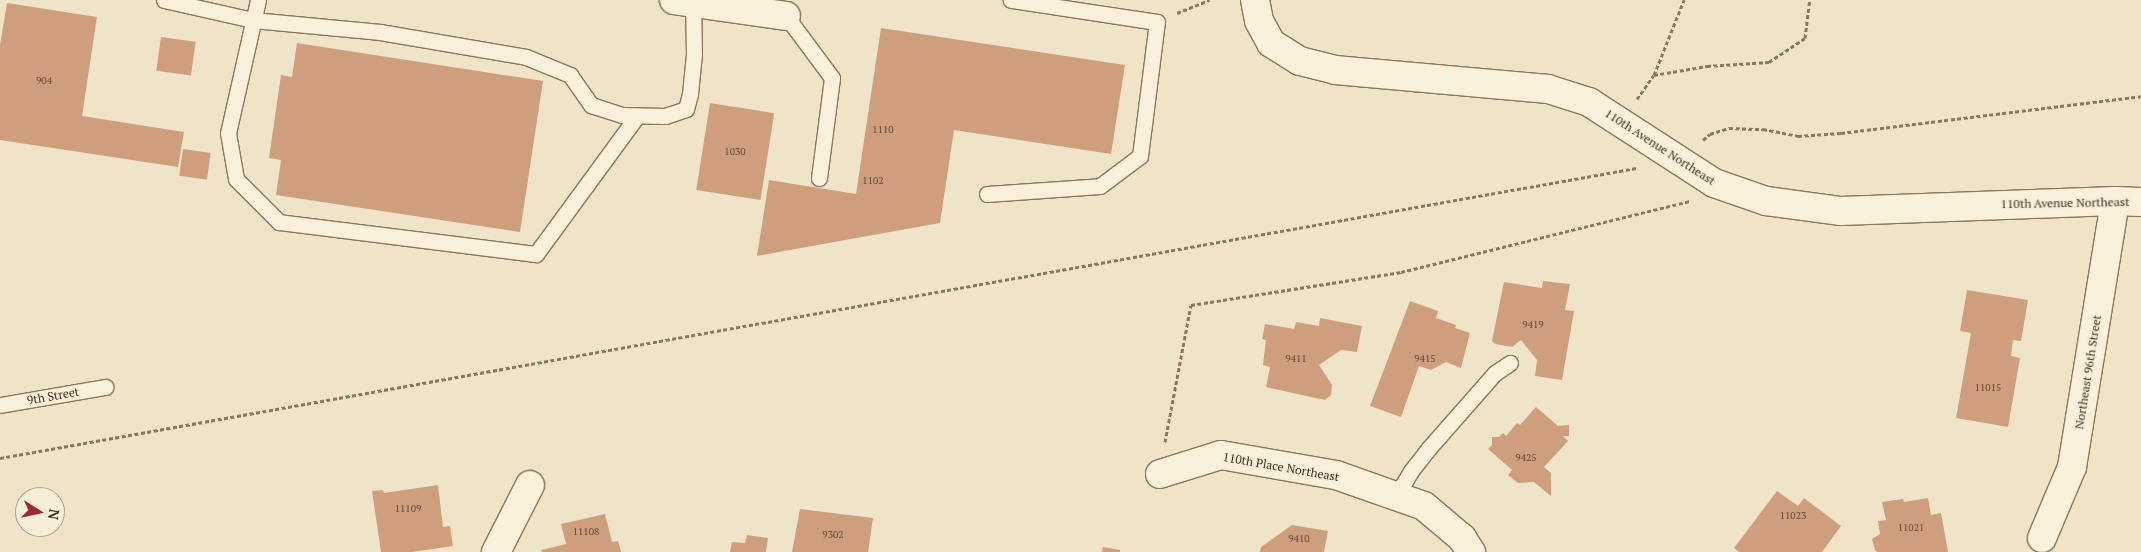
<!DOCTYPE html>
<html>
<head>
<meta charset="utf-8">
<style>
	body { margin:0 }
	#map { position:relative; width:2141px; height:552px; overflow:hidden; background:#f0e4c8; font-family:"PT Serif",serif }
	div>[style] { position:absolute }
	[style*='--x'] { left:calc(var(--x)*1px); top:calc(var(--y)*1px); width:calc(var(--w)*1px); rotate:calc(var(--a)*1deg) }
	.building>* { inset:0; background:#cf9f7d; transform-origin:0 0 }
	.path>* { height:3px; margin-top:-1.5px; transform-origin:0; background:repeating-linear-gradient(90deg,#8d765c 0 4px,transparent 0 6.5px) }
	.roads { filter:drop-shadow(1px 0 #8d765c) drop-shadow(-1px 0 #8d765c) drop-shadow(0 1px #8d765c) drop-shadow(0 -1px #8d765c) }
	.service>* { height:15px; margin:-7.5px; padding:0 7.5px; transform-origin:7.5px; border-radius:7.5px; background:#faf1dc }
	.minor>* { height:28px; margin:-14px; padding:0 14px; transform-origin:14px; border-radius:14px; background:#faf1dc }
	.tertiary>* { height:28px; margin:-14px; padding:0 14px; transform-origin:14px; border-radius:14px; background:#faf1dc }
	span { translate:-50% -50%; white-space:nowrap; text-align:center; line-height:1.15; -webkit-text-stroke:4px #f7eed8; paint-order:stroke }
	.number-label { font-size:10px; color:#624a37 }
	.number-label span { -webkit-text-stroke-width:0 }
	.street-label { font-size:12px; color:#3d2e20 }
	.north { position:absolute; left:15px; top:487px; width:50px; height:50px; box-sizing:border-box; background:#f7eed8; border:1px solid #ada18e; border-radius:50%; rotate:100deg; font-size:14px; font-weight:700; line-height:20px; text-align:center; color:#3d2e20 }
	.north::after { content:''; display:block; margin:auto; width:18px; height:22px; background:#9e2a2b; clip-path:polygon(50% 0,100% 100%,50% 72%,0 100%) }
</style>
</head>
<body>
<div id="map">
	<div class="building">
		<div style="clip-path:polygon(7px 3px,97px 17px,82px 116px,184px 132px,178px 167px,0 140px,0 45px)"></div>
		<div style="clip-path:polygon(881px 28px,1125px 65px,1111px 154px,954px 130px,940px 223px,757px 256px,769px 180px,856px 194px)"></div>
		<div style="left:161px;top:37px;width:35px;height:34px;rotate:8deg"></div>
		<div style="clip-path:polygon(297px 43px,543px 81px,520px 232px,276px 195px,281px 160px,269px 158px,281px 75px,292px 77px)"></div>
		<div style="left:710px;top:103px;width:65px;height:88px;rotate:9deg"></div>
		<div style="left:183px;top:149px;width:28px;height:27px;rotate:8deg"></div>
		<div style="clip-path:polygon(1543px 281px,1570px 284px,1565px 310px,1574px 311px,1562px 380px,1535px 376px,1537px 360px,1521px 340px,1512px 347px,1495px 344px,1492px 341px,1504px 282px,1542px 288px)"></div>
		<div style="clip-path:polygon(1967px 290px,2028px 300px,2021px 341px,2013px 340px,2011px 356px,2020px 358px,2008px 427px,1956px 418px,1971px 333px,1960px 331px)"></div>
		<div style="clip-path:polygon(1410px 301px,1438px 311px,1436px 318px,1456px 325px,1455px 328px,1470px 333px,1461px 368px,1446px 362px,1431px 370px,1419px 366px,1401px 417px,1370px 406px)"></div>
		<div style="clip-path:polygon(1320px 318px,1362px 326px,1357px 352px,1341px 350px,1319px 365px,1332px 385px,1331px 395px,1325px 400px,1266px 387px,1270px 367px,1263px 365px,1266px 340px,1262px 339px,1265px 324px,1294px 329px,1296px 322px,1319px 326px)"></div>
		<div style="clip-path:polygon(1536px 407px,1558px 426px,1569px 425px,1569px 436px,1563px 436px,1568px 441px,1544px 467px,1551px 473px,1551px 496px,1534px 482px,1518px 483px,1508px 475px,1512px 470px,1488px 449px,1492px 445px,1492px 437px,1499px 437px,1503px 433px,1506px 436px,1517px 423px,1520px 425px)"></div>
		<div style="clip-path:polygon(438px 485px,443px 527px,450px 526px,453px 546px,412px 552px,381px 552px,372px 491px,383px 490px,384px 493px)"></div>
		<div style="clip-path:polygon(1777px 491px,1798px 506px,1804px 498px,1841px 526px,1822px 552px,1739px 552px,1734px 548px)"></div>
		<div style="clip-path:polygon(1928px 498px,1931px 515px,1941px 513px,1948px 552px,1877px 552px,1875px 550px,1872px 539px,1880px 534px,1878px 521px,1886px 520px,1882px 502px,1903px 499px,1904px 502px)"></div>
		<div style="clip-path:polygon(800px 509px,873px 518px,868px 552px,792px 552px)"></div>
		<div style="clip-path:polygon(605px 514px,612px 542px,618px 541px,621px 552px,542px 552px,541px 550px,566px 544px,561px 524px)"></div>
		<div style="clip-path:polygon(1292px 525px,1328px 531px,1324px 552px,1260px 552px,1261px 547px)"></div>
		<div style="clip-path:polygon(747px 535px,768px 538px,766px 552px,730px 552px,732px 542px,745px 543px)"></div>
		<div style="clip-path:polygon(1103px 547px,1120px 550px,1120px 552px,1102px 552px)"></div>
	</div>
	<div class="path">
		<div style="--x:1177;--y:13;--w:35;--a:-22"></div>
		<div style="--x:1654;--y:75;--w:54;--a:-9.6"></div>
		<div style="--x:1707;--y:66;--w:62;--a:-3.7"></div>
		<div style="--x:1769;--y:62;--w:43;--a:-33.7"></div>
		<div style="--x:1805;--y:38;--w:38;--a:-83"></div>
		<div style="--x:1637;--y:99;--w:29;--a:-55"></div>
		<div style="--x:1654;--y:75;--w:81;--a:-68.2"></div>
		<div style="--x:1703;--y:140;--w:9;--a:-41"></div>
		<div style="--x:1710;--y:134;--w:20;--a:-18"></div>
		<div style="--x:1729;--y:128;--w:34;--a:2"></div>
		<div style="--x:1763;--y:129;--w:36;--a:11"></div>
		<div style="--x:1798;--y:136;--w:43;--a:-4"></div>
		<div style="--x:1841;--y:133;--w:302;--a:-7"></div>
		<div style="--x:1165;--y:442;--w:139;--a:-79.3"></div>
		<div style="--x:1191;--y:305;--w:213;--a:-8.9"></div>
		<div style="--x:1401;--y:272;--w:297;--a:-13.8"></div>
		<div style="--x:0;--y:458;--w:1662;--a:-10.05"></div>
	</div>
	<div class="roads">
		<div class="service">
			<div style="--x:164;--y:0;--w:91;--a:12.7"></div>
			<div style="--x:253;--y:20;--w:128;--a:5.4"></div>
			<div style="--x:380;--y:32;--w:148;--a:9.7"></div>
			<div style="--x:526;--y:57;--w:48;--a:22.2"></div>
			<div style="--x:570;--y:75;--w:37;--a:55"></div>
			<div style="--x:591;--y:105;--w:33;--a:18"></div>
			<div style="--x:622;--y:115;--w:43;--a:1.3"></div>
			<div style="--x:665;--y:116;--w:22;--a:-18"></div>
			<div style="--x:686;--y:109;--w:16;--a:-75"></div>
			<div style="--x:690;--y:94;--w:40;--a:-84.3"></div>
			<div style="--x:694;--y:54;--w:51;--a:-91.1"></div>
			<div style="--x:258;--y:0;--w:136;--a:102.7"></div>
			<div style="--x:228;--y:133;--w:47;--a:80.1"></div>
			<div style="--x:236;--y:179;--w:61;--a:45"></div>
			<div style="--x:279;--y:222;--w:259;--a:7.1"></div>
			<div style="--x:536;--y:254;--w:171;--a:-53.8"></div>
			<div style="--x:786;--y:16;--w:77;--a:53.4"></div>
			<div style="--x:832;--y:78;--w:101;--a:97.4"></div>
			<div style="--x:987;--y:194;--w:113;--a:-4"></div>
			<div style="--x:1100;--y:186;--w:50;--a:-36.9"></div>
			<div style="--x:1140;--y:156;--w:135;--a:-82.8"></div>
			<div style="--x:1157;--y:22;--w:148;--a:-171.4"></div>
			<div style="--x:0;--y:405;--w:107;--a:-9.7"></div>
			<div style="--x:1396;--y:496;--w:29;--a:-59"></div>
			<div style="--x:1411;--y:471;--w:29;--a:-52"></div>
			<div style="--x:1429;--y:448;--w:100;--a:-48.7"></div>
			<div style="--x:1495;--y:373;--w:18;--a:-34"></div>
		</div>
		<div class="minor">
			<div style="--x:1255;--y:0;--w:21;--a:79"></div>
			<div style="--x:1259;--y:21;--w:25;--a:61"></div>
			<div style="--x:1271;--y:43;--w:34;--a:32"></div>
			<div style="--x:1300;--y:61;--w:36;--a:14"></div>
			<div style="--x:1335;--y:70;--w:214;--a:5.1"></div>
			<div style="--x:1548;--y:89;--w:43;--a:17.6"></div>
			<div style="--x:1589;--y:102;--w:149;--a:32.9"></div>
			<div style="--x:1714;--y:183;--w:55;--a:19.1"></div>
			<div style="--x:1766;--y:201;--w:76;--a:7.6"></div>
			<div style="--x:1841;--y:211;--w:274;--a:-2.1"></div>
			<div style="--x:2115;--y:201;--w:26;--a:2"></div>
			<div style="--x:1160;--y:474;--w:64;--a:-17.3"></div>
			<div style="--x:1221;--y:455;--w:117;--a:9.9"></div>
			<div style="--x:1336;--y:475;--w:93;--a:19.4"></div>
			<div style="--x:1424;--y:506;--w:50;--a:40.1"></div>
			<div style="--x:1462;--y:538;--w:17;--a:57"></div>
			<div style="--x:2042;--y:538;--w:77;--a:-67.1"></div>
			<div style="--x:2072;--y:467;--w:269;--a:-80.8"></div>
			<div style="--x:496;--y:552;--w:75;--a:-63.1"></div>
		</div>
		<div class="tertiary">
			<div style="--x:674;--y:0;--w:113;--a:8.1"></div>
		</div>
	</div>
	<div class="number-label">
		<span style="left:44px;top:81px">904</span>
		<span style="left:883px;top:130px">1110</span>
		<span style="left:735px;top:152px">1030</span>
		<span style="left:873px;top:181px">1102</span>
		<span style="left:1533px;top:325px">9419</span>
		<span style="left:1296px;top:359px">9411</span>
		<span style="left:1425px;top:359px">9415</span>
		<span style="left:1988px;top:388px">11015</span>
		<span style="left:1526px;top:458px">9425</span>
		<span style="left:408px;top:509px">11109</span>
		<span style="left:1793px;top:516px">11023</span>
		<span style="left:1911px;top:528px">11021</span>
		<span style="left:586px;top:532px">11108</span>
		<span style="left:833px;top:535px">9302</span>
		<span style="left:1299px;top:539px">9410</span>
	</div>
	<div class="street-label">
		<span style="left:1660px;top:147px;rotate:33deg">110th Avenue Northeast</span>
		<span style="left:2065px;top:203px;rotate:-1deg">110th Avenue Northeast</span>
		<span style="left:2088px;top:372px;rotate:-81deg">Northeast 96th Street</span>
		<span style="left:53px;top:396px;rotate:-10deg">9th Street</span>
		<span style="left:1281px;top:467px;rotate:10deg">110th Place Northeast</span>
	</div>
	<div class="north">N</div>
</div>
</body>
</html>
